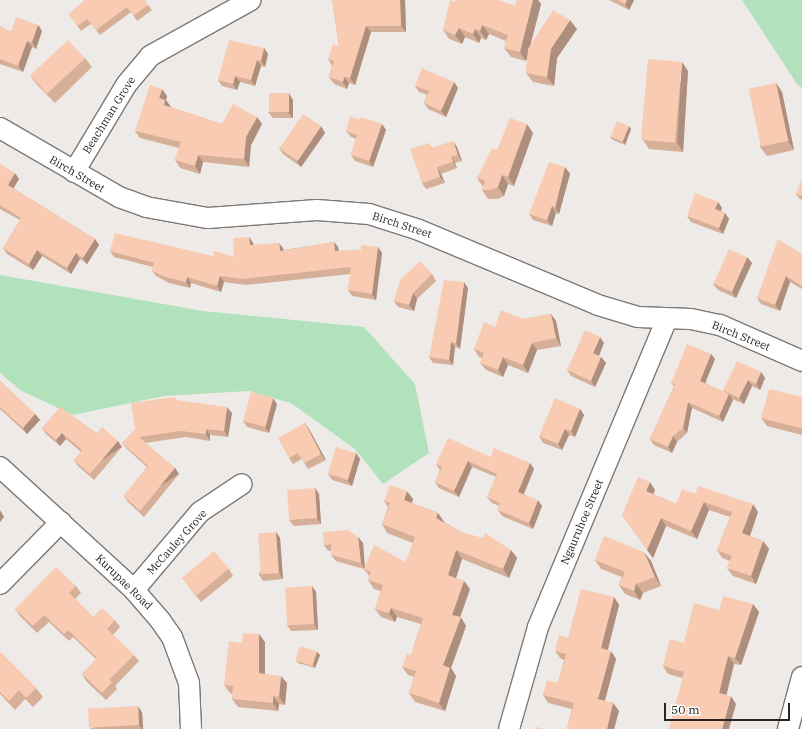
<!DOCTYPE html>
<html>
<head>
<meta charset="utf-8">
<style>
	body { margin:0 }
	#map { position:relative; width:802px; height:729px; overflow:hidden; background:#eeeae8; font-family:"IBM Plex Serif",serif }
	div>[style] { position:absolute }
	[style*='--x'] { left:calc(var(--x)*1px); top:calc(var(--y)*1px); width:calc(var(--w)*1px); rotate:calc(var(--a)*1deg) }
	.green>* { inset:0; background:#b1e2bb }
	.roads { filter:drop-shadow(1px 0 #7c7977) drop-shadow(-1px 0 #7c7977) drop-shadow(0 1px #7c7977) drop-shadow(0 -1px #7c7977) }
	.minor>* { height:20px; margin:-10px; padding:0 10px; transform-origin:10px; border-radius:10px; background:#fff }
	.wall>* { inset:0; background:#d6af99 }
	.shaded-wall>* { inset:0; background:#ae8e7d; transform-origin:0 0 }
	.building>* { inset:0; background:#f9cbb2; transform-origin:0 0 }
	span { translate:-50% -50%; white-space:nowrap; text-align:center; line-height:1.15; -webkit-text-stroke:4px #fff; paint-order:stroke }
	.street-label { font-size:11px; color:#272625 }
	.scale { position:absolute; left:664px; top:703px; width:126px; height:18px; box-sizing:border-box; border:2px solid #272625; border-top:0; padding-left:5px; font-size:12px; line-height:14px; white-space:nowrap; color:#272625; -webkit-text-stroke:3px #fff; paint-order:stroke }
</style>
</head>
<body>
<div id="map">
	<div class="green">
		<div style="clip-path:polygon(742px 0,802px 0,802px 88px,797px 84px)"></div>
		<div style="clip-path:polygon(0 275px,203px 311px,364px 327px,415px 384px,429px 453px,383px 484px,355px 449px,291px 403px,249px 391px,164px 396px,73px 415px,20px 390px,0 373px)"></div>
	</div>
	<div class="roads">
		<div class="minor">
			<div style="--x:0;--y:128;--w:138;--a:30.1"></div>
			<div style="--x:119;--y:197;--w:29;--a:20"></div>
			<div style="--x:146;--y:207;--w:63;--a:10.1"></div>
			<div style="--x:208;--y:218;--w:109;--a:-4.2"></div>
			<div style="--x:317;--y:210;--w:52;--a:4.4"></div>
			<div style="--x:369;--y:214;--w:52;--a:17.7"></div>
			<div style="--x:419;--y:230;--w:194;--a:22.7"></div>
			<div style="--x:598;--y:305;--w:42;--a:16.7"></div>
			<div style="--x:638;--y:317;--w:53;--a:2.2"></div>
			<div style="--x:691;--y:319;--w:30;--a:12"></div>
			<div style="--x:720;--y:325;--w:90;--a:23.7"></div>
			<div style="--x:74;--y:172;--w:101;--a:-59.1"></div>
			<div style="--x:126;--y:85;--w:38;--a:-50"></div>
			<div style="--x:150;--y:56;--w:115;--a:-29"></div>
			<div style="--x:0;--y:467;--w:182;--a:42.5"></div>
			<div style="--x:134;--y:590;--w:40;--a:49"></div>
			<div style="--x:160;--y:620;--w:21;--a:55"></div>
			<div style="--x:172;--y:637;--w:49;--a:69.7"></div>
			<div style="--x:189;--y:683;--w:46;--a:87.5"></div>
			<div style="--x:0;--y:584;--w:87;--a:-45.5"></div>
			<div style="--x:134;--y:590;--w:102;--a:-49.8"></div>
			<div style="--x:200;--y:512;--w:50;--a:-33.7"></div>
			<div style="--x:509;--y:729;--w:106;--a:-74.1"></div>
			<div style="--x:538;--y:627;--w:334;--a:-67.3"></div>
			<div style="--x:788;--y:729;--w:54;--a:-74.9"></div>
		</div>
	</div>
	<div class="wall">
		<div style="clip-path:polygon(85px 0,148px 5px,152px 10px,137px 21px,131px 12px,100px 35px,91px 24px,81px 31px,69px 14px)"></div>
		<div style="clip-path:polygon(332px 0,405px 0,406px 32px,371px 32px,355px 85px,349px 83px,347px 89px,334px 84px,329px 77px,332px 66px,328px 59px,339px 46px)"></div>
		<div style="clip-path:polygon(517px 0,538px 0,541px 4px,530px 47px,577px 29px,557px 58px,554px 86px,533px 82px,526px 73px,528px 53px,526px 61px,511px 57px,504px 48px,506px 41px,489px 34px,486px 40px,481px 38px,479px 43px,465px 37px,462px 44px,449px 39px,443px 30px,455px 2px,515px 6px)"></div>
		<div style="clip-path:polygon(609px 0,634px 0,629px 10px)"></div>
		<div style="clip-path:polygon(38px 25px,42px 31px,36px 49px,32px 47px,23px 72px,0 64px,0 26px,11px 32px)"></div>
		<div style="clip-path:polygon(264px 48px,268px 54px,265px 67px,261px 66px,255px 86px,240px 82px,237px 90px,222px 86px,218px 80px)"></div>
		<div style="clip-path:polygon(85px 58px,92px 67px,55px 103px,38px 86px,31px 77px)"></div>
		<div style="clip-path:polygon(688px 71px,683px 152px,649px 149px,643px 140px)"></div>
		<div style="clip-path:polygon(454px 82px,458px 88px,446px 117px,428px 109px,424px 103px,427px 95px,419px 92px,415px 86px)"></div>
		<div style="clip-path:polygon(776px 83px,782px 92px,794px 150px,767px 156px,760px 147px)"></div>
		<div style="clip-path:polygon(167px 96px,166px 100px,170px 107px,222px 124px,262px 124px,251px 145px,249px 167px,203px 162px,200px 174px,180px 168px,175px 160px,179px 148px,140px 138px,135px 131px)"></div>
		<div style="clip-path:polygon(293px 100px,293px 118px,273px 118px,268px 112px)"></div>
		<div style="clip-path:polygon(360px 120px,382px 124px,386px 130px,373px 167px,355px 161px,351px 155px,356px 139px,351px 137px,346px 131px)"></div>
		<div style="clip-path:polygon(321px 126px,325px 133px,301px 167px,283px 154px,279px 148px)"></div>
		<div style="clip-path:polygon(631px 129px,625px 145px,613px 140px,610px 137px)"></div>
		<div style="clip-path:polygon(533px 133px,514px 186px,508px 184px,504px 196px,498px 199px,488px 199px,482px 190px,483px 187px,477px 178px,497px 150px)"></div>
		<div style="clip-path:polygon(429px 143px,432px 148px,457px 147px,462px 161px,455px 163px,457px 168px,441px 174px,445px 183px,426px 189px,422px 183px)"></div>
		<div style="clip-path:polygon(0 164px,19px 179px,13px 188px,95px 239px,99px 245px,87px 264px,80px 259px,71px 274px,42px 256px,33px 270px,7px 254px,3px 248px,20px 220px,0 209px)"></div>
		<div style="clip-path:polygon(565px 167px,570px 174px,559px 214px,556px 213px,552px 226px,533px 220px,529px 214px)"></div>
		<div style="clip-path:polygon(802px 180px,802px 200px,800px 199px,796px 194px)"></div>
		<div style="clip-path:polygon(718px 202px,722px 208px,721px 211px,725px 213px,729px 219px,723px 234px,691px 222px,687px 216px)"></div>
		<div style="clip-path:polygon(249px 237px,253px 243px,254px 245px,283px 248px,284px 250px,334px 242px,338px 247px,339px 251px,361px 250px,378px 247px,382px 253px,376px 300px,352px 296px,348px 290px,351px 274px,246px 285px,224px 282px,221px 292px,191px 283px,190px 288px,169px 283px,156px 276px,152px 271px,153px 267px,114px 257px,110px 251px,234px 257px)"></div>
		<div style="clip-path:polygon(802px 254px,802px 289px,790px 282px,780px 311px,761px 304px,757px 298px)"></div>
		<div style="clip-path:polygon(747px 257px,752px 263px,736px 298px,718px 290px,713px 284px)"></div>
		<div style="clip-path:polygon(432px 274px,436px 281px,417px 299px,414px 311px,398px 307px,394px 301px)"></div>
		<div style="clip-path:polygon(468px 288px,460px 349px,455px 347px,453px 365px,433px 363px,429px 357px)"></div>
		<div style="clip-path:polygon(551px 314px,556px 321px,561px 346px,537px 350px,528px 373px,508px 365px,503px 377px,486px 370px,480px 363px,482px 358px,479px 357px,474px 349px,495px 327px,523px 319px)"></div>
		<div style="clip-path:polygon(604px 343px,599px 356px,601px 357px,606px 363px,595px 387px,571px 376px,567px 370px)"></div>
		<div style="clip-path:polygon(711px 354px,715px 359px,705px 383px,724px 392px,723px 390px,761px 372px,765px 378px,760px 390px,752px 386px,744px 404px,732px 399px,733px 400px,723px 422px,692px 408px,687px 433px,677px 442px,672px 453px,654px 445px,650px 439px,674px 386px,671px 383px)"></div>
		<div style="clip-path:polygon(0 381px,35px 414px,40px 420px,27px 434px,0 409px)"></div>
		<div style="clip-path:polygon(802px 397px,802px 435px,767px 426px,761px 418px)"></div>
		<div style="clip-path:polygon(178px 401px,232px 413px,228px 437px,210px 435px,210px 441px,186px 437px,145px 443px,175px 468px,179px 474px,144px 517px,128px 502px,124px 496px,147px 467px,127px 449px,122px 443px)"></div>
		<div style="clip-path:polygon(277px 404px,269px 433px,247px 427px,243px 421px)"></div>
		<div style="clip-path:polygon(580px 409px,584px 415px,575px 437px,569px 435px,562px 450px,543px 443px,539px 436px)"></div>
		<div style="clip-path:polygon(305px 423px,309px 429px,326px 460px,308px 469px,302px 459px,293px 464px,289px 458px)"></div>
		<div style="clip-path:polygon(42px 428px,97px 433px,122px 447px,94px 480px,78px 466px,74px 460px,81px 452px,66px 439px,60px 446px,46px 434px)"></div>
		<div style="clip-path:polygon(356px 453px,360px 459px,352px 486px,332px 480px,328px 474px)"></div>
		<div style="clip-path:polygon(491px 457px,530px 463px,534px 469px,524px 494px,542px 506px,533px 529px,502px 516px,498px 510px,499px 506px,492px 503px,487px 497px,496px 477px,472px 467px,459px 497px,439px 488px,435px 482px,440px 470px,436px 464px)"></div>
		<div style="clip-path:polygon(315px 488px,319px 494px,321px 524px,294px 526px,289px 520px)"></div>
		<div style="clip-path:polygon(655px 490px,653px 494px,676px 504px,695px 494px,758px 512px,750px 536px,763px 541px,769px 549px,756px 584px,733px 576px,727px 568px,730px 561px,722px 558px,717px 550px,730px 517px,709px 510px,697px 539px,666px 526px,653px 558px,622px 515px)"></div>
		<div style="clip-path:polygon(413px 499px,412px 503px,438px 513px,444px 522px,461px 532px,511px 550px,517px 558px,509px 578px,462px 559px,456px 578px,464px 581px,470px 589px,460px 617px,466px 626px,451px 668px,456px 676px,445px 711px,415px 702px,409px 693px,414px 677px,408px 675px,402px 667px,411px 655px,421px 624px,397px 617px,395px 622px,381px 617px,375px 609px,381px 591px,374px 589px,368px 580px,370px 577px,364px 569px,336px 561px,331px 555px,331px 551px,328px 551px,324px 545px,358px 537px,363px 543px,365px 568px,406px 562px,413px 543px,387px 533px,382px 524px,388px 507px,384px 501px)"></div>
		<div style="clip-path:polygon(276px 532px,280px 538px,283px 579px,263px 581px,259px 575px)"></div>
		<div style="clip-path:polygon(595px 560px,651px 561px,661px 586px,643px 593px,640px 600px,625px 594px,619px 585px,622px 577px,601px 569px)"></div>
		<div style="clip-path:polygon(229px 569px,233px 576px,201px 602px,182px 578px)"></div>
		<div style="clip-path:polygon(76px 586px,81px 593px,75px 599px,93px 617px,115px 620px,120px 627px,113px 635px,134px 655px,139px 661px,115px 686px,117px 689px,106px 700px,86px 681px,82px 674px,96px 659px,73px 637px,69px 641px,49px 622px,37px 633px,20px 616px,15px 609px)"></div>
		<div style="clip-path:polygon(312px 586px,316px 592px,318px 630px,291px 631px,287px 625px)"></div>
		<div style="clip-path:polygon(614px 597px,619px 605px,608px 650px,616px 659px,605px 701px,613px 703px,619px 711px,614px 729px,567px 729px,572px 709px,548px 703px,543px 695px,558px 683px,564px 660px,561px 659px,555px 651px,568px 638px)"></div>
		<div style="clip-path:polygon(753px 604px,759px 612px,741px 665px,734px 664px,726px 695px,736px 704px,682px 678px,668px 674px,663px 666px,684px 643px,719px 610px)"></div>
		<div style="clip-path:polygon(265px 642px,265px 674px,287px 683px,285px 705px,279px 704px,278px 711px,238px 707px,232px 699px,233px 694px,230px 693px,224px 685px,242px 643px)"></div>
		<div style="clip-path:polygon(0 652px,36px 688px,43px 697px,33px 707px,25px 699px,15px 710px,0 694px)"></div>
		<div style="clip-path:polygon(317px 652px,320px 655px,315px 668px,298px 663px,296px 660px)"></div>
		<div style="clip-path:polygon(142px 712px,143px 729px,89px 729px)"></div>
	</div>
	<div class="shaded-wall">
		<div style="clip-path:polygon(400px 0,405px 0,406px 32px,401px 26px)"></div>
		<div style="clip-path:polygon(533px 0,538px 0,541px 4px,526px 61px,520px 52px)"></div>
		<div style="clip-path:polygon(627px 0,634px 0,629px 10px,625px 4px)"></div>
		<div style="clip-path:polygon(570px 20px,577px 29px,557px 58px,554px 86px,547px 77px,551px 49px)"></div>
		<div style="clip-path:polygon(38px 25px,42px 31px,36px 49px,32px 42px)"></div>
		<div style="clip-path:polygon(482px 25px,489px 34px,486px 40px,480px 31px)"></div>
		<div style="clip-path:polygon(366px 26px,371px 32px,355px 85px,350px 78px)"></div>
		<div style="clip-path:polygon(459px 28px,465px 37px,462px 44px,455px 35px)"></div>
		<div style="clip-path:polygon(475px 29px,481px 38px,479px 43px,473px 34px)"></div>
		<div style="clip-path:polygon(27px 41px,32px 47px,23px 72px,18px 66px)"></div>
		<div style="clip-path:polygon(264px 48px,268px 54px,265px 67px,261px 61px)"></div>
		<div style="clip-path:polygon(257px 60px,261px 66px,255px 86px,251px 80px)"></div>
		<div style="clip-path:polygon(682px 62px,688px 71px,683px 152px,677px 143px)"></div>
		<div style="clip-path:polygon(235px 76px,240px 82px,237px 90px,233px 84px)"></div>
		<div style="clip-path:polygon(344px 77px,349px 83px,347px 89px,343px 82px)"></div>
		<div style="clip-path:polygon(454px 82px,458px 88px,446px 117px,441px 111px)"></div>
		<div style="clip-path:polygon(776px 83px,782px 92px,794px 150px,788px 141px)"></div>
		<div style="clip-path:polygon(162px 89px,167px 96px,166px 100px,171px 107px,169px 113px,159px 98px)"></div>
		<div style="clip-path:polygon(289px 93px,293px 100px,293px 118px,288px 112px)"></div>
		<div style="clip-path:polygon(257px 117px,262px 124px,251px 145px,249px 167px,244px 159px,246px 137px)"></div>
		<div style="clip-path:polygon(382px 124px,386px 130px,373px 167px,369px 161px)"></div>
		<div style="clip-path:polygon(527px 124px,533px 133px,514px 186px,508px 177px)"></div>
		<div style="clip-path:polygon(321px 126px,325px 133px,301px 167px,297px 161px)"></div>
		<div style="clip-path:polygon(629px 126px,631px 129px,625px 145px,623px 142px)"></div>
		<div style="clip-path:polygon(453px 141px,457px 147px,462px 161px,458px 155px)"></div>
		<div style="clip-path:polygon(198px 155px,203px 162px,200px 174px,195px 166px)"></div>
		<div style="clip-path:polygon(451px 157px,455px 163px,457px 168px,453px 162px)"></div>
		<div style="clip-path:polygon(437px 167px,441px 174px,445px 183px,440px 177px)"></div>
		<div style="clip-path:polygon(565px 167px,570px 174px,559px 214px,555px 208px)"></div>
		<div style="clip-path:polygon(15px 173px,19px 179px,12px 191px,8px 185px)"></div>
		<div style="clip-path:polygon(502px 175px,508px 184px,504px 196px,498px 187px)"></div>
		<div style="clip-path:polygon(718px 202px,722px 208px,719px 215px,715px 209px)"></div>
		<div style="clip-path:polygon(552px 206px,556px 213px,552px 226px,547px 220px)"></div>
		<div style="clip-path:polygon(725px 213px,729px 219px,723px 234px,719px 228px)"></div>
		<div style="clip-path:polygon(249px 237px,253px 243px,254px 251px,250px 245px)"></div>
		<div style="clip-path:polygon(95px 239px,99px 245px,87px 264px,83px 258px)"></div>
		<div style="clip-path:polygon(334px 242px,338px 247px,339px 257px,335px 251px)"></div>
		<div style="clip-path:polygon(279px 243px,283px 248px,284px 257px,280px 251px)"></div>
		<div style="clip-path:polygon(378px 247px,382px 253px,376px 300px,372px 294px)"></div>
		<div style="clip-path:polygon(37px 250px,42px 256px,33px 270px,29px 264px)"></div>
		<div style="clip-path:polygon(76px 253px,80px 259px,71px 274px,67px 268px)"></div>
		<div style="clip-path:polygon(747px 257px,752px 263px,736px 298px,732px 292px)"></div>
		<div style="clip-path:polygon(220px 276px,224px 282px,221px 292px,217px 286px)"></div>
		<div style="clip-path:polygon(786px 276px,790px 282px,780px 311px,775px 305px)"></div>
		<div style="clip-path:polygon(187px 277px,191px 283px,190px 288px,186px 282px)"></div>
		<div style="clip-path:polygon(464px 282px,468px 288px,460px 349px,456px 343px)"></div>
		<div style="clip-path:polygon(413px 293px,417px 299px,414px 311px,409px 305px)"></div>
		<div style="clip-path:polygon(551px 314px,556px 321px,561px 346px,556px 338px)"></div>
		<div style="clip-path:polygon(600px 337px,604px 343px,597px 360px,593px 353px)"></div>
		<div style="clip-path:polygon(451px 342px,455px 347px,453px 365px,449px 360px)"></div>
		<div style="clip-path:polygon(532px 343px,537px 350px,528px 373px,523px 365px)"></div>
		<div style="clip-path:polygon(711px 354px,715px 359px,704px 386px,700px 381px)"></div>
		<div style="clip-path:polygon(503px 357px,508px 365px,503px 377px,498px 370px)"></div>
		<div style="clip-path:polygon(601px 357px,606px 363px,595px 387px,591px 381px)"></div>
		<div style="clip-path:polygon(761px 372px,765px 378px,760px 390px,756px 384px)"></div>
		<div style="clip-path:polygon(748px 380px,752px 386px,744px 404px,739px 398px)"></div>
		<div style="clip-path:polygon(729px 394px,733px 400px,723px 422px,719px 416px)"></div>
		<div style="clip-path:polygon(273px 398px,277px 404px,269px 433px,265px 427px)"></div>
		<div style="clip-path:polygon(688px 402px,692px 408px,687px 433px,683px 428px)"></div>
		<div style="clip-path:polygon(227px 407px,232px 413px,228px 437px,224px 431px)"></div>
		<div style="clip-path:polygon(580px 409px,584px 415px,575px 437px,571px 431px)"></div>
		<div style="clip-path:polygon(35px 414px,40px 420px,27px 434px,23px 428px)"></div>
		<div style="clip-path:polygon(305px 423px,309px 429px,326px 460px,321px 454px)"></div>
		<div style="clip-path:polygon(206px 429px,210px 435px,210px 441px,206px 434px)"></div>
		<div style="clip-path:polygon(565px 429px,569px 435px,562px 450px,558px 444px)"></div>
		<div style="clip-path:polygon(62px 433px,66px 439px,60px 446px,56px 440px)"></div>
		<div style="clip-path:polygon(673px 436px,677px 442px,672px 453px,668px 447px)"></div>
		<div style="left:118px;top:441px;width:7px;height:43px;rotate:56deg"></div>
		<div style="clip-path:polygon(356px 453px,360px 459px,352px 486px,347px 480px)"></div>
		<div style="clip-path:polygon(468px 461px,472px 467px,459px 497px,454px 491px)"></div>
		<div style="clip-path:polygon(530px 463px,534px 469px,522px 498px,518px 492px)"></div>
		<div style="left:175px;top:468px;width:7px;height:55px;rotate:56deg"></div>
		<div style="clip-path:polygon(650px 482px,655px 490px,651px 499px,646px 491px)"></div>
		<div style="clip-path:polygon(315px 488px,319px 494px,321px 524px,317px 518px)"></div>
		<div style="clip-path:polygon(407px 491px,413px 499px,410px 509px,404px 500px)"></div>
		<div style="clip-path:polygon(538px 500px,542px 506px,533px 529px,529px 523px)"></div>
		<div style="clip-path:polygon(704px 502px,709px 510px,697px 539px,691px 531px)"></div>
		<div style="clip-path:polygon(753px 504px,758px 512px,748px 541px,742px 533px)"></div>
		<div style="clip-path:polygon(0 510px,4px 517px,0 522px)"></div>
		<div style="clip-path:polygon(438px 513px,444px 522px,442px 526px,436px 518px)"></div>
		<div style="clip-path:polygon(661px 518px,666px 526px,653px 558px,647px 550px)"></div>
		<div style="clip-path:polygon(276px 532px,280px 538px,283px 579px,279px 573px)"></div>
		<div style="clip-path:polygon(358px 537px,363px 543px,365px 570px,361px 563px)"></div>
		<div style="clip-path:polygon(763px 541px,769px 549px,756px 584px,751px 576px)"></div>
		<div style="clip-path:polygon(456px 550px,462px 559px,454px 584px,448px 575px)"></div>
		<div style="clip-path:polygon(511px 550px,517px 558px,509px 578px,503px 569px)"></div>
		<div style="clip-path:polygon(644px 552px,651px 561px,661px 586px,655px 577px)"></div>
		<div style="clip-path:polygon(464px 581px,470px 589px,458px 623px,452px 615px)"></div>
		<div style="clip-path:polygon(636px 584px,643px 593px,640px 600px,634px 591px)"></div>
		<div style="clip-path:polygon(312px 586px,316px 592px,318px 630px,314px 624px)"></div>
		<div style="clip-path:polygon(614px 597px,619px 605px,606px 656px,601px 648px)"></div>
		<div style="clip-path:polygon(753px 604px,759px 612px,741px 665px,735px 658px)"></div>
		<div style="clip-path:polygon(391px 608px,397px 617px,395px 622px,389px 613px)"></div>
		<div style="clip-path:polygon(461px 617px,466px 626px,451px 668px,456px 676px,445px 711px,439px 703px,443px 665px)"></div>
		<div style="clip-path:polygon(259px 634px,265px 642px,265px 681px,259px 673px)"></div>
		<div style="clip-path:polygon(611px 651px,616px 659px,603px 707px,598px 699px)"></div>
		<div style="clip-path:polygon(317px 652px,320px 655px,315px 668px,313px 665px)"></div>
		<div style="clip-path:polygon(728px 656px,734px 664px,725px 701px,719px 693px)"></div>
		<div style="clip-path:polygon(281px 676px,287px 683px,285px 705px,279px 697px)"></div>
		<div style="clip-path:polygon(273px 696px,279px 704px,278px 711px,273px 703px)"></div>
		<div style="clip-path:polygon(731px 696px,736px 704px,729px 729px,722px 729px)"></div>
		<div style="clip-path:polygon(613px 703px,619px 711px,614px 729px,607px 729px)"></div>
		<div style="clip-path:polygon(138px 706px,142px 712px,143px 729px,142px 729px,139px 725px)"></div>
	</div>
	<div class="building">
		<div style="clip-path:polygon(85px 0,145px 0,148px 5px,133px 16px,127px 7px,96px 30px,87px 19px,77px 26px,69px 14px)"></div>
		<div style="clip-path:polygon(332px 0,400px 0,401px 26px,366px 26px,350px 78px,344px 77px,343px 82px,329px 77px,334px 61px,328px 59px,333px 44px,339px 46px)"></div>
		<div style="clip-path:polygon(450px 0,455px 2px,455px 0,499px 0,515px 6px,517px 0,533px 0,520px 52px,504px 48px,508px 35px,482px 25px,480px 31px,475px 29px,473px 34px,459px 28px,455px 35px,443px 30px)"></div>
		<div style="clip-path:polygon(618px 0,627px 0,625px 4px)"></div>
		<div style="clip-path:polygon(553px 10px,570px 20px,551px 49px,547px 77px,526px 73px,528px 49px)"></div>
		<div style="clip-path:polygon(16px 17px,38px 25px,32px 42px,27px 41px,18px 66px,0 59px,0 26px,11px 32px)"></div>
		<div style="left:68px;top:40px;width:25px;height:52px;rotate:47deg"></div>
		<div style="clip-path:polygon(229px 40px,264px 48px,261px 61px,257px 60px,251px 80px,235px 76px,233px 84px,218px 80px)"></div>
		<div style="left:648px;top:59px;width:34px;height:81px;rotate:5deg"></div>
		<div style="clip-path:polygon(422px 68px,454px 82px,441px 111px,424px 103px,429px 91px,415px 86px)"></div>
		<div style="left:776px;top:83px;width:59px;height:28px;rotate:78deg"></div>
		<div style="clip-path:polygon(150px 85px,162px 89px,159px 98px,165px 100px,164px 105px,222px 124px,233px 104px,257px 117px,246px 137px,244px 159px,198px 155px,195px 166px,175px 160px,181px 142px,135px 131px)"></div>
		<div style="left:269px;top:93px;width:20px;height:19px"></div>
		<div style="left:303px;top:114px;width:22px;height:42px;rotate:34deg"></div>
		<div style="clip-path:polygon(350px 116px,360px 120px,361px 117px,382px 124px,369px 161px,351px 155px,357px 135px,346px 131px)"></div>
		<div style="clip-path:polygon(510px 118px,527px 124px,508px 177px,502px 175px,498px 187px,491px 190px,482px 190px,485px 181px,477px 178px,492px 148px,497px 150px)"></div>
		<div style="left:617px;top:121px;width:13px;height:17px;rotate:23deg"></div>
		<div style="clip-path:polygon(453px 141px,458px 155px,451px 157px,453px 162px,437px 167px,440px 177px,422px 183px,410px 149px,429px 143px,431px 148px)"></div>
		<div style="clip-path:polygon(549px 162px,565px 167px,555px 208px,552px 206px,547px 220px,529px 214px)"></div>
		<div style="clip-path:polygon(0 164px,15px 173px,8px 185px,95px 239px,83px 258px,76px 253px,67px 268px,37px 250px,29px 264px,3px 248px,21px 218px,0 205px)"></div>
		<div style="clip-path:polygon(802px 180px,802px 196px,796px 194px)"></div>
		<div style="clip-path:polygon(695px 193px,718px 202px,715px 209px,725px 213px,719px 228px,687px 216px)"></div>
		<div style="clip-path:polygon(115px 233px,213px 256px,214px 251px,234px 257px,233px 238px,249px 237px,250px 245px,279px 243px,280px 251px,334px 242px,335px 251px,361px 250px,361px 245px,378px 247px,372px 294px,348px 290px,351px 267px,242px 279px,220px 276px,217px 286px,187px 277px,186px 282px,165px 277px,152px 271px,154px 263px,110px 251px)"></div>
		<div style="clip-path:polygon(778px 239px,802px 254px,802px 286px,786px 276px,775px 305px,757px 298px)"></div>
		<div style="left:729px;top:249px;width:20px;height:38px;rotate:24deg"></div>
		<div style="clip-path:polygon(420px 261px,432px 274px,413px 293px,409px 305px,394px 301px,400px 280px)"></div>
		<div style="clip-path:polygon(444px 280px,464px 282px,456px 343px,451px 342px,449px 360px,429px 357px)"></div>
		<div style="clip-path:polygon(501px 310px,523px 319px,551px 314px,556px 338px,532px 343px,523px 365px,503px 357px,498px 370px,480px 363px,484px 353px,474px 349px,484px 322px,495px 327px)"></div>
		<div style="clip-path:polygon(585px 330px,600px 337px,593px 353px,601px 357px,591px 381px,567px 370px)"></div>
		<div style="clip-path:polygon(687px 344px,711px 354px,700px 381px,729px 394px,719px 416px,688px 402px,683px 428px,673px 436px,668px 447px,650px 439px,675px 384px,671px 383px)"></div>
		<div style="clip-path:polygon(737px 361px,761px 372px,756px 384px,748px 380px,739px 398px,723px 390px)"></div>
		<div style="clip-path:polygon(0 381px,35px 414px,23px 428px,0 407px)"></div>
		<div style="clip-path:polygon(769px 389px,802px 397px,802px 428px,796px 427px,761px 418px)"></div>
		<div style="left:251px;top:392px;width:23px;height:30px;rotate:15deg"></div>
		<div style="clip-path:polygon(175px 397px,176px 400px,227px 407px,224px 431px,206px 429px,206px 434px,181px 431px,139px 437px,175px 468px,140px 511px,124px 496px,148px 466px,122px 443px,135px 429px,131px 403px)"></div>
		<div style="clip-path:polygon(555px 398px,580px 409px,571px 431px,565px 429px,558px 444px,539px 436px)"></div>
		<div style="clip-path:polygon(60px 407px,97px 433px,102px 427px,118px 441px,90px 474px,74px 460px,82px 450px,62px 433px,56px 440px,42px 428px)"></div>
		<div style="clip-path:polygon(305px 423px,321px 454px,304px 463px,298px 453px,289px 458px,278px 438px)"></div>
		<div style="clip-path:polygon(448px 438px,491px 457px,494px 448px,530px 463px,518px 492px,538px 500px,529px 523px,498px 510px,500px 503px,487px 497px,497px 474px,468px 461px,454px 491px,435px 482px,442px 467px,436px 464px)"></div>
		<div style="left:336px;top:447px;width:21px;height:28px;rotate:17deg"></div>
		<div style="clip-path:polygon(638px 477px,650px 482px,646px 491px,676px 504px,682px 489px,695px 494px,698px 486px,753px 504px,742px 533px,763px 541px,751px 576px,727px 568px,732px 556px,717px 550px,732px 512px,704px 502px,691px 531px,661px 518px,647px 550px,622px 515px)"></div>
		<div style="clip-path:polygon(390px 485px,407px 491px,404px 500px,438px 513px,436px 518px,461px 532px,483px 538px,485px 533px,511px 550px,503px 569px,456px 550px,448px 575px,464px 581px,452px 615px,461px 617px,443px 665px,450px 668px,439px 703px,409px 693px,416px 671px,402px 667px,407px 654px,411px 655px,423px 618px,391px 608px,389px 613px,375px 609px,383px 585px,368px 580px,371px 572px,364px 569px,374px 545px,406px 562px,415px 537px,382px 524px,390px 503px,384px 501px)"></div>
		<div style="left:315px;top:488px;width:30px;height:28px;rotate:86deg"></div>
		<div style="clip-path:polygon(348px 530px,358px 537px,361px 563px,331px 555px,331px 544px,324px 545px,323px 532px)"></div>
		<div style="left:276px;top:532px;width:41px;height:18px;rotate:86deg"></div>
		<div style="clip-path:polygon(604px 536px,644px 552px,655px 577px,636px 584px,634px 591px,619px 585px,625px 572px,595px 560px)"></div>
		<div style="left:214px;top:551px;width:23px;height:42px;rotate:50deg"></div>
		<div style="clip-path:polygon(56px 567px,76px 586px,69px 593px,93px 617px,102px 608px,115px 620px,107px 629px,134px 655px,109px 680px,112px 682px,102px 693px,82px 674px,97px 658px,68px 630px,64px 634px,44px 615px,33px 626px,15px 609px)"></div>
		<div style="left:312px;top:586px;width:38px;height:27px;rotate:87deg"></div>
		<div style="clip-path:polygon(581px 589px,614px 597px,601px 648px,611px 651px,598px 699px,613px 703px,607px 729px,567px 729px,574px 703px,543px 695px,547px 680px,558px 683px,566px 654px,555px 651px,559px 635px,568px 638px)"></div>
		<div style="clip-path:polygon(723px 596px,753px 604px,735px 658px,728px 656px,719px 693px,731px 696px,722px 729px,669px 729px,684px 672px,663px 666px,670px 639px,684px 643px,694px 603px,719px 610px)"></div>
		<div style="clip-path:polygon(243px 633px,259px 634px,259px 673px,281px 676px,279px 697px,273px 696px,273px 703px,232px 699px,233px 686px,224px 685px,229px 641px,242px 643px)"></div>
		<div style="left:300px;top:646px;width:18px;height:15px;rotate:19deg"></div>
		<div style="clip-path:polygon(0 652px,36px 688px,26px 698px,19px 690px,9px 701px,0 692px)"></div>
		<div style="left:138px;top:706px;width:19px;height:50px;rotate:87deg"></div>
		<div style="clip-path:polygon(536px 727px,544px 729px,536px 729px)"></div>
	</div>
	<div class="street-label">
		<span style="left:109px;top:115px;rotate:-58deg">Beachman Grove</span>
		<span style="left:77px;top:174px;rotate:30deg">Birch Street</span>
		<span style="left:402px;top:225px;rotate:18deg">Birch Street</span>
		<span style="left:741px;top:336px;rotate:22deg">Birch Street</span>
		<span style="left:582px;top:522px;rotate:-67deg">Ngauruhoe Street</span>
		<span style="left:177px;top:542px;rotate:-48deg">McCauley Grove</span>
		<span style="left:124px;top:582px;rotate:44deg">Kurupae Road</span>
	</div>
	<div class="scale">50 m</div>
</div>
</body>
</html>
